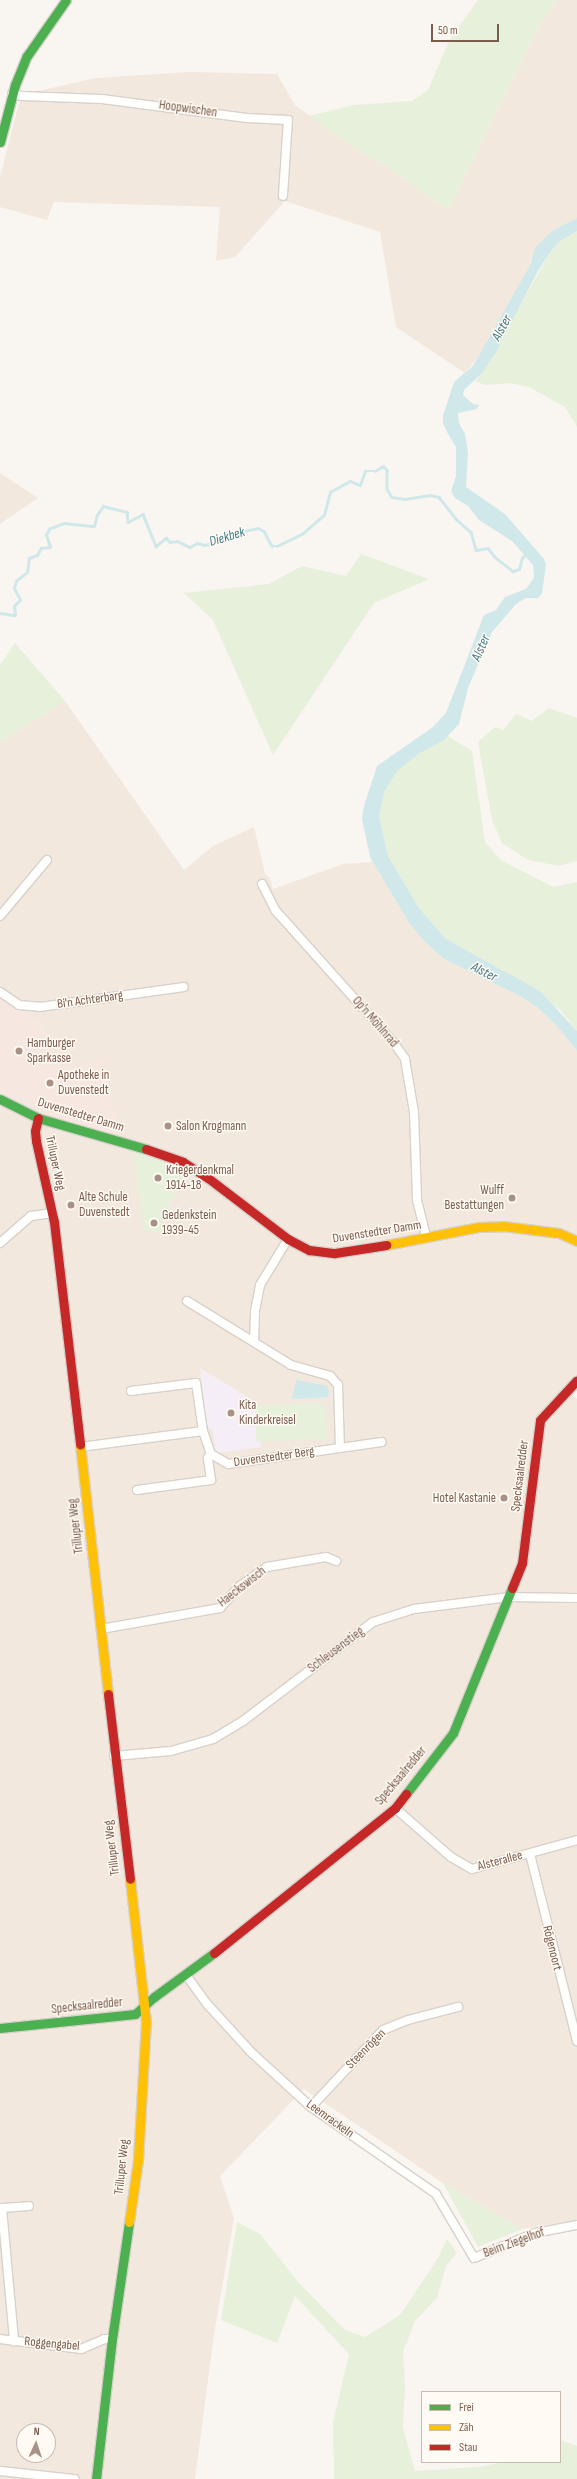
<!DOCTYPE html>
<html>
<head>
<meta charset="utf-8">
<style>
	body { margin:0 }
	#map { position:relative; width:577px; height:2479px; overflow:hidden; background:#f9f5f0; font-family:"Sofia Sans Condensed",sans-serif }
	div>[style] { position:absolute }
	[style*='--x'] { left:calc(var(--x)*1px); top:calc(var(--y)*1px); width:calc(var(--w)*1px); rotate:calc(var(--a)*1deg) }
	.residential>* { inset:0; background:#f2e8de }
	.commercial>* { inset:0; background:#f6e8e1 }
	.education>* { inset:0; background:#f6eef6 }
	.green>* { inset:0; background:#e7f0db; transform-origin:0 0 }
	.water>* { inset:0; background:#d0e8ea }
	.stream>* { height:2.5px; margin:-1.25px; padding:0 1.25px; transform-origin:1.25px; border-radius:1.25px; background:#d0e8ea }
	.roads { filter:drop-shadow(1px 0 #d7d1cb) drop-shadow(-1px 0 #d7d1cb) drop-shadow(0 1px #d7d1cb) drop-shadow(0 -1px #d7d1cb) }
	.street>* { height:8px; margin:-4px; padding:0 4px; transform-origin:4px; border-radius:4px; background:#fefefd }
	.fast>* { height:9px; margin:-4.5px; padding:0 4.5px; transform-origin:4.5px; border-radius:4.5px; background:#4caf50 }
	.slow>* { height:9px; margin:-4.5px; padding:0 4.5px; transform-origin:4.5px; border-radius:4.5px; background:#ffc107 }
	.jam>* { height:9px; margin:-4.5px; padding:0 4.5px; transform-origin:4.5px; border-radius:4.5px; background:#c62828 }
	.dots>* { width:11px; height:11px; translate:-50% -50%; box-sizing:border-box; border:2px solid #fffaf3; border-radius:50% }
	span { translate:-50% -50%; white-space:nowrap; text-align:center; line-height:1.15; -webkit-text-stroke:3px #fffaf3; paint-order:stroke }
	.street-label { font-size:13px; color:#7a5c4d }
	.poi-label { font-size:13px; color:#7a5c4d }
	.left { translate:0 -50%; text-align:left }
	.right { translate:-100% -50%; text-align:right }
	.water-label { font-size:14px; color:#437c86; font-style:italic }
	.legend { position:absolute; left:421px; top:2391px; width:140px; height:72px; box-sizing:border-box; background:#fffaf3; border:1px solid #cabbb1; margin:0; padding:5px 7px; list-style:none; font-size:12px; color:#7a5c4d }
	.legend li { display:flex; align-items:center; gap:8px; height:20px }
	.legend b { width:20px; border:1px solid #cabbb1 }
	.north { position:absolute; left:16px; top:2423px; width:40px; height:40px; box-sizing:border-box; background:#fffaf3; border:1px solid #cabbb1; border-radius:50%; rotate:3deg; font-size:11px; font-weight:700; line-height:16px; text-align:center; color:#7a5c4d }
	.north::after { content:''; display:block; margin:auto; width:14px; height:18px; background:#a69286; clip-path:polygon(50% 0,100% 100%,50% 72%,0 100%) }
	.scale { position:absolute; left:431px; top:24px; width:68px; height:18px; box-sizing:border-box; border:2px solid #7a5c4d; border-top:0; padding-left:5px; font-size:12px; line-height:14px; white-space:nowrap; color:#7a5c4d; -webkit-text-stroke:3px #fffaf3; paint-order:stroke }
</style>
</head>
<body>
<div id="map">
	<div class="residential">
		<div style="clip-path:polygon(557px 0,577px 0,577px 218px,531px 258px,530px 265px,478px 357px,465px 373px,396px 327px,380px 232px,285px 201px,235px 257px,216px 261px,220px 207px,54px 202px,47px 220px,0 207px,0 177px,21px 95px,96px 78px,189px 72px,277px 74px,295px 105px,349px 145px,390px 169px,448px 211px,540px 24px)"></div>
		<div style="clip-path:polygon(0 473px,38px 498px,0 524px)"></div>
		<div style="clip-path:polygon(evenodd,65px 701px,184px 870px,213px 846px,254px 827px,265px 874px,270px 878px,273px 889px,343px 864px,373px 862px,409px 923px,425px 942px,444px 959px,520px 996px,537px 1007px,556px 1025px,577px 1051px,577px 1390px,572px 1394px,577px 1399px,577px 2220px,522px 2229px,443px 2183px,304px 2089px,220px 2176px,234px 2218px,214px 2334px,195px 2479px,0 2479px,0 1113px,60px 1065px,40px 1024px,0 996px,0 742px,65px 701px,24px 2431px,48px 2431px,48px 2455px,24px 2455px,24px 2431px)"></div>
	</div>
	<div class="commercial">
		<div style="clip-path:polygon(0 996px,40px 1024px,60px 1065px,102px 1060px,117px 1121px,112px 1144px,1px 1111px,0 1113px)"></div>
	</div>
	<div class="education">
		<div style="clip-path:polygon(200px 1368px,254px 1401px,261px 1447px,216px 1453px,213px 1431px,207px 1426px)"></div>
	</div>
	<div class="green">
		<div style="clip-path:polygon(478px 0,557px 0,540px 24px,448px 211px,390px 169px,349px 145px,309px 116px,354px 105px,412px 101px,428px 90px,449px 41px)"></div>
		<div style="clip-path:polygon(577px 231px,577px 427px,565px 407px,529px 387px,510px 383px,485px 385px,475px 381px,482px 373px,551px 251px,560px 241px)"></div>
		<div style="clip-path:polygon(361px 554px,429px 579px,374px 603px,273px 755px,213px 620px,184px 593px,269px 584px,302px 566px,346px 576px)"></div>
		<div style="clip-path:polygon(15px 643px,65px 701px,0 742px,0 665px)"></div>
		<div style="clip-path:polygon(549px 708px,577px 718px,577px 861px,559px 866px,528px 860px,502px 843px,492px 820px,478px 742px,495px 727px,503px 730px,516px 714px,532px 721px)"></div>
		<div style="clip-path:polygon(448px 736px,472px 751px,485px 842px,501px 860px,553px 887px,577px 882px,577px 1031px,560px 1010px,446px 939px,419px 908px,388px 856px,379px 816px,384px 792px,397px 771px,420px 753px)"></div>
		<div style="clip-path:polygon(133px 1152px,166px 1162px,183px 1171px,161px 1232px,144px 1231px)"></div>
		<div style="left:325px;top:1403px;width:36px;height:70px;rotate:88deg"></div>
		<div style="clip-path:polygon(443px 2183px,522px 2229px,478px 2247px)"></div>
		<div style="clip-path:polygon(237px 2222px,260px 2234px,299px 2283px,345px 2330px,365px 2337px,400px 2315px,438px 2258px,447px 2239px,457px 2253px,446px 2266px,437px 2298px,415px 2321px,403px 2352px,405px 2386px,403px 2428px,415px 2471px,478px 2467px,504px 2462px,560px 2462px,560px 2440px,577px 2446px,577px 2479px,334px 2479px,333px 2422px,349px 2354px,295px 2296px,277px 2343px,221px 2320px)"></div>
	</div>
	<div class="water">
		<div style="clip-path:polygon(577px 218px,577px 231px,560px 241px,551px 251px,538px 271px,496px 352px,482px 373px,464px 390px,463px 395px,473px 404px,479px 405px,477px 409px,458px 413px,459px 423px,465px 434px,468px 453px,466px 487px,505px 514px,544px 559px,546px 565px,542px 593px,538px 598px,526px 598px,516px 604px,492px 632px,468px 688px,459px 724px,444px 740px,420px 753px,397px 771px,384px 792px,379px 816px,388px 856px,419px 908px,432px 923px,446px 939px,540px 991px,577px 1031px,577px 1051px,556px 1025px,537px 1007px,520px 996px,444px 959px,425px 942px,409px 923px,370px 857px,362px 819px,364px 806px,377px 766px,433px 727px,446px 713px,484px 615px,496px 610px,505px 597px,526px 589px,534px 578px,533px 565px,512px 541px,479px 520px,468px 506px,455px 498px,451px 491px,456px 476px,456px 447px,447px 432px,443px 423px,443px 416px,454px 382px,472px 367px,478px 357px,530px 265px,535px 248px,552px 231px)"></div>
		<div style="clip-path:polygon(296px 1380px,328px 1386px,329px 1397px,292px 1399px)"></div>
	</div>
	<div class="stream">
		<div style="--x:0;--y:613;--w:15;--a:8"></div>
		<div style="--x:15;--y:615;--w:9;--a:-96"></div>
		<div style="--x:14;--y:606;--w:8;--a:-45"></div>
		<div style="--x:20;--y:600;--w:13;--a:-117"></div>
		<div style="--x:14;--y:588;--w:7;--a:-74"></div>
		<div style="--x:16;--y:581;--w:14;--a:-39"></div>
		<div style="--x:27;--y:572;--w:14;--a:-82"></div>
		<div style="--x:29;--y:558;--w:9;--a:-21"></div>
		<div style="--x:37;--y:555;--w:8;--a:-60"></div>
		<div style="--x:41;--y:548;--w:9;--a:-6"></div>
		<div style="--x:50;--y:547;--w:13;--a:-108"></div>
		<div style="--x:46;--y:535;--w:7;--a:-63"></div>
		<div style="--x:49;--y:529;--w:16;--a:-22"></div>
		<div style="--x:64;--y:523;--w:30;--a:6"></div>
		<div style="--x:94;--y:526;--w:11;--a:-75"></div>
		<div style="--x:97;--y:515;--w:11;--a:-56"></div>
		<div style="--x:103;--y:506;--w:25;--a:14"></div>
		<div style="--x:127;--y:512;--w:10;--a:84"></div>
		<div style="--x:128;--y:522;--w:17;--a:-28"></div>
		<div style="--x:143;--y:514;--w:35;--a:68"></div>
		<div style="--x:156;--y:546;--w:13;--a:-39"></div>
		<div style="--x:166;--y:538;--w:6;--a:45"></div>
		<div style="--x:170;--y:542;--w:7;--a:-8"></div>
		<div style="--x:177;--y:541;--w:14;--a:25"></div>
		<div style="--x:190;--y:547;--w:8;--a:-30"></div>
		<div style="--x:197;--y:543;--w:8;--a:14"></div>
		<div style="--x:205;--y:545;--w:28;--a:-13"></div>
		<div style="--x:232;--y:539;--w:14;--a:-34"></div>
		<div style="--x:244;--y:531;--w:14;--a:-12"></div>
		<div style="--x:258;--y:528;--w:7;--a:27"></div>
		<div style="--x:264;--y:531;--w:17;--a:62"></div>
		<div style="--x:272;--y:546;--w:5;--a:0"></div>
		<div style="--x:277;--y:546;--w:28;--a:-26"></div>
		<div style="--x:302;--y:534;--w:29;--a:-41"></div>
		<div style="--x:324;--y:515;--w:24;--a:-75"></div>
		<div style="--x:330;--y:492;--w:23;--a:-29"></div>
		<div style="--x:350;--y:481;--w:11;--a:22"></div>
		<div style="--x:360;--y:485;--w:15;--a:-70"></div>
		<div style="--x:365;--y:471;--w:10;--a:0"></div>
		<div style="--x:375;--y:471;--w:9;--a:-32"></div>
		<div style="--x:383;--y:466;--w:6;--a:45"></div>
		<div style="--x:387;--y:470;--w:19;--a:90"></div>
		<div style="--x:387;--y:489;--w:9;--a:58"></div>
		<div style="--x:392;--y:497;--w:13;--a:9"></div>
		<div style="--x:405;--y:499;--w:25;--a:-9"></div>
		<div style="--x:430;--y:495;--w:9;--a:13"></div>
		<div style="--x:439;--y:497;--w:29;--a:52"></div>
		<div style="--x:457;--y:520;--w:18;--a:41"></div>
		<div style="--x:471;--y:532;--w:19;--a:74"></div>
		<div style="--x:476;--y:550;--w:12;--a:-9"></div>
		<div style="--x:488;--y:548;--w:11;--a:52"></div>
		<div style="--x:495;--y:557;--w:23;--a:38"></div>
		<div style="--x:513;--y:571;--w:6;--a:-18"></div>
		<div style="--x:519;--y:569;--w:11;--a:-75"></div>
		<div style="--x:522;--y:558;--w:6;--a:-45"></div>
	</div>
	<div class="roads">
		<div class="street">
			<div style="--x:12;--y:94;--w:10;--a:11"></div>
			<div style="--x:22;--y:96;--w:80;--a:2.1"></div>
			<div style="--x:102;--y:99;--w:146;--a:7.5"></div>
			<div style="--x:247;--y:118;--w:41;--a:2.8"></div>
			<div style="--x:288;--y:120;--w:76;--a:93.8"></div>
			<div style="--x:262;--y:884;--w:30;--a:63"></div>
			<div style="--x:276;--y:911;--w:177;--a:48.2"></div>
			<div style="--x:394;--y:1043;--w:19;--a:55"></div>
			<div style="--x:405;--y:1059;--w:54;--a:80.4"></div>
			<div style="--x:414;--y:1112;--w:88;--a:88"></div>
			<div style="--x:417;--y:1200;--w:38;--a:76"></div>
			<div style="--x:0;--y:916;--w:73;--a:-50"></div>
			<div style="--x:0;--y:992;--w:23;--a:34"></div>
			<div style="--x:19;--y:1005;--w:21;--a:5"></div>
			<div style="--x:40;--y:1007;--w:145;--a:-7.9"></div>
			<div style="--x:0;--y:1243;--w:41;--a:-41.1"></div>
			<div style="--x:31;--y:1216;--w:22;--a:-8"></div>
			<div style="--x:187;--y:1301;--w:122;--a:31.6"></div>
			<div style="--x:291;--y:1365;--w:41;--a:15.8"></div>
			<div style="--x:330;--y:1376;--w:12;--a:48"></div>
			<div style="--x:338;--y:1385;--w:63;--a:88.2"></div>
			<div style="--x:340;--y:1448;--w:42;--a:-8.1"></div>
			<div style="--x:254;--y:1342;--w:31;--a:-88"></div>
			<div style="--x:255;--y:1311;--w:26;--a:-79"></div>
			<div style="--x:260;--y:1285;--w:54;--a:-58.7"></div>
			<div style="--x:131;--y:1391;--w:65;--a:-7"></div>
			<div style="--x:196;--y:1383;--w:49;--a:81.7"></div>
			<div style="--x:203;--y:1431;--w:24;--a:71"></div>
			<div style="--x:211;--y:1454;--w:20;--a:30"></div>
			<div style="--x:228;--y:1464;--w:113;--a:-8.1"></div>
			<div style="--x:80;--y:1447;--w:124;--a:-7.4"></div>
			<div style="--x:137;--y:1490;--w:75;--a:-7.7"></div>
			<div style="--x:211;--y:1480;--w:22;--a:-98"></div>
			<div style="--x:208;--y:1458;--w:5;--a:-53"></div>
			<div style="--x:101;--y:1629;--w:121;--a:-10"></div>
			<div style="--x:220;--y:1608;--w:30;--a:-48"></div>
			<div style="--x:240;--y:1586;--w:33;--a:-35"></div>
			<div style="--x:267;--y:1567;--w:60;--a:-9.6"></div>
			<div style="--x:326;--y:1557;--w:11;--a:22"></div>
			<div style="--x:114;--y:1756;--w:57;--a:-5"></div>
			<div style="--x:171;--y:1751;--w:44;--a:-15.9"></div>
			<div style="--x:213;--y:1739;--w:35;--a:-31"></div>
			<div style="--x:243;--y:1721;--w:163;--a:-37.3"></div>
			<div style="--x:373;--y:1622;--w:43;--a:-17.6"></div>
			<div style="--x:414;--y:1609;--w:96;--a:-7.2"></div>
			<div style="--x:509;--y:1597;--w:68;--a:0.8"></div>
			<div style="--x:395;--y:1808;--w:74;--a:41.2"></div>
			<div style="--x:451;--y:1857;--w:24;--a:30"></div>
			<div style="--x:472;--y:1869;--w:109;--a:-15.4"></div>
			<div style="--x:530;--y:1854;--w:193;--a:75.9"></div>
			<div style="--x:186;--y:1975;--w:37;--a:54"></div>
			<div style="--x:208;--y:2005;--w:65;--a:47.5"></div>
			<div style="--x:252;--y:2053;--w:80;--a:42.5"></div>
			<div style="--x:311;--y:2107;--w:152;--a:34.8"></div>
			<div style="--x:436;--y:2194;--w:74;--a:59.3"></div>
			<div style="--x:474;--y:2258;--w:66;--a:-22.3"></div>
			<div style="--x:535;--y:2233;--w:43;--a:-10.8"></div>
			<div style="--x:311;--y:2107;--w:105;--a:-46.9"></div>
			<div style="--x:383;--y:2030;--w:27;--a:-22"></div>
			<div style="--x:408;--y:2020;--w:52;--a:-14.6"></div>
			<div style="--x:0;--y:2208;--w:2;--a:0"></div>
			<div style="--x:2;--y:2208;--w:134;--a:84.8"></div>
			<div style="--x:2;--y:2208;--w:27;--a:-4"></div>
			<div style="--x:0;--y:2339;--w:82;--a:7"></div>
			<div style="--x:81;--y:2349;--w:25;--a:-23"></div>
			<div style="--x:104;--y:2339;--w:8;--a:0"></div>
			<div style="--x:0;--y:2471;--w:75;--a:6.1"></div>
		</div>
		<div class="fast">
			<div style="--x:0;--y:142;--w:59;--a:-75.3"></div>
			<div style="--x:15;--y:85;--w:31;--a:-68"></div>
			<div style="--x:27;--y:56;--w:68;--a:-55.1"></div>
			<div style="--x:0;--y:1099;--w:42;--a:26.6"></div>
			<div style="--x:38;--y:1118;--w:112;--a:16"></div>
			<div style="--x:406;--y:1794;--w:77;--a:-52.4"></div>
			<div style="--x:453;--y:1733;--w:157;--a:-67.9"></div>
			<div style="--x:0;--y:2028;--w:136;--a:-5.9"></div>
			<div style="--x:135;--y:2014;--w:25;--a:-42"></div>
			<div style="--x:154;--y:1997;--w:74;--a:-36.3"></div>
			<div style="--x:96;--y:2479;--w:141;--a:-83.5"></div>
			<div style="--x:112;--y:2339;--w:118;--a:-81.7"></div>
		</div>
		<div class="slow">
			<div style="--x:386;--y:1245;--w:95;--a:-11"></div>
			<div style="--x:479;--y:1227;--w:24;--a:-2"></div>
			<div style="--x:503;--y:1226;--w:56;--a:7.1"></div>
			<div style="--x:559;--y:1233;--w:20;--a:24"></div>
			<div style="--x:80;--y:1444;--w:252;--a:83.6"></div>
			<div style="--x:129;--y:2222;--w:63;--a:-81.7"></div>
			<div style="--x:138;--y:2160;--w:138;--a:-86.7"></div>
			<div style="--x:146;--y:2022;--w:144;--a:-96.4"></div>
		</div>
		<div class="jam">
			<div style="--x:38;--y:1118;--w:13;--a:103"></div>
			<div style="--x:35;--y:1131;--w:10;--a:84"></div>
			<div style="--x:36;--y:1141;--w:83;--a:77.5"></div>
			<div style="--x:54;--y:1222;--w:224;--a:83.3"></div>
			<div style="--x:146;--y:1149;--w:39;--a:19"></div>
			<div style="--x:183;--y:1162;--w:30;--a:33"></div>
			<div style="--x:208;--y:1178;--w:101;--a:37.3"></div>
			<div style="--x:288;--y:1239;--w:24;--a:28"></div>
			<div style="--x:309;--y:1250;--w:26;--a:7"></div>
			<div style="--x:335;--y:1253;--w:52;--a:-8.9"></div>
			<div style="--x:512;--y:1588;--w:27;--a:-68"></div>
			<div style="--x:522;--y:1563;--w:144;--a:-82.8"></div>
			<div style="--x:540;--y:1420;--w:54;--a:-47.2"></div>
			<div style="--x:108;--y:1694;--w:186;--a:83.2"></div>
			<div style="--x:214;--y:1953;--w:232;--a:-38.7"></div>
			<div style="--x:395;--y:1808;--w:18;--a:-52"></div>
		</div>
	</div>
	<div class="dots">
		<div style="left:19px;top:1051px;background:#a69286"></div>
		<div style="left:50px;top:1083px;background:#a69286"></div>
		<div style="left:168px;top:1126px;background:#a69286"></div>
		<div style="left:158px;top:1178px;background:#a69286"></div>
		<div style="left:512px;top:1198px;background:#a69286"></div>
		<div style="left:71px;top:1205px;background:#a69286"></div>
		<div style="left:154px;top:1223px;background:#a69286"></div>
		<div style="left:231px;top:1413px;background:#a69286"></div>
		<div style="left:504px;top:1498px;background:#a69286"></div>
	</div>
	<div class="street-label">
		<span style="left:188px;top:109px;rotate:8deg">Hoopwischen</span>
		<span style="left:90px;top:1000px;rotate:-8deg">Bi'n Achterbarg</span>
		<span style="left:375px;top:1022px;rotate:49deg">Op'n Möhlnrad</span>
		<span style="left:81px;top:1115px;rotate:17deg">Duvenstedter Damm</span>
		<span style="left:55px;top:1163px;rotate:78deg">Trilluper Weg</span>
		<span style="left:377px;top:1232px;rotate:-9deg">Duvenstedter Damm</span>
		<span style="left:274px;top:1457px;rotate:-8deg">Duvenstedter Berg</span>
		<span style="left:520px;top:1476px;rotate:-83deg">Specksaalredder</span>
		<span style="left:76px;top:1526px;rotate:-97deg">Trilluper Weg</span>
		<span style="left:242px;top:1587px;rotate:-38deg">Haeckswisch</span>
		<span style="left:336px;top:1650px;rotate:-37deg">Schleusenstieg</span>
		<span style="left:401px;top:1776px;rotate:-50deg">Specksaalredder</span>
		<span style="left:112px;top:1848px;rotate:-97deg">Trilluper Weg</span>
		<span style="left:500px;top:1861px;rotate:-15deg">Alsterallee</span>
		<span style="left:552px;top:1948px;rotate:76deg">Rögenoort</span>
		<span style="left:87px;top:2006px;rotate:-6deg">Specksaalredder</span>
		<span style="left:366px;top:2049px;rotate:-45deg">Steenrögen</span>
		<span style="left:330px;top:2119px;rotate:36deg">Leemrackeln</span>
		<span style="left:122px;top:2167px;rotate:-84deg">Trilluper Weg</span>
		<span style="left:514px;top:2243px;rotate:-20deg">Beim Ziegelhof</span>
		<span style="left:52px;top:2344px;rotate:5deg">Roggengabel</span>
	</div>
	<div class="poi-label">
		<span class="left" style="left:27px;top:1051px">Hamburger<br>Sparkasse</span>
		<span class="left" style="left:58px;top:1083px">Apotheke in<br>Duvenstedt</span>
		<span class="left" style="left:176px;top:1126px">Salon Krogmann</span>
		<span class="left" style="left:166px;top:1178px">Kriegerdenkmal<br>1914-18</span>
		<span class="right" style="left:504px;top:1198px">Wulff<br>Bestattungen</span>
		<span class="left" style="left:79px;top:1205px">Alte Schule<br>Duvenstedt</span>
		<span class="left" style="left:162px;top:1223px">Gedenkstein<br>1939-45</span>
		<span class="left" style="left:239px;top:1413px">Kita<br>Kinderkreisel</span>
		<span class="right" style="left:496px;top:1498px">Hotel Kastanie</span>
	</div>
	<div class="water-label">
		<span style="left:502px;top:328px;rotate:-61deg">Alster</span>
		<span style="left:227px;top:537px;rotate:-17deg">Diekbek</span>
		<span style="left:481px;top:648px;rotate:-67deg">Alster</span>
		<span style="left:484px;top:972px;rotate:27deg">Alster</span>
	</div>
	<ul class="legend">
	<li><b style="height:5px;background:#4caf50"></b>Frei</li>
	<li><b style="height:5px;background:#ffc107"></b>Zäh</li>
	<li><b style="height:5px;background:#c62828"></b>Stau</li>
	</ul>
	<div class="north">N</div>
	<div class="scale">50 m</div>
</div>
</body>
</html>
